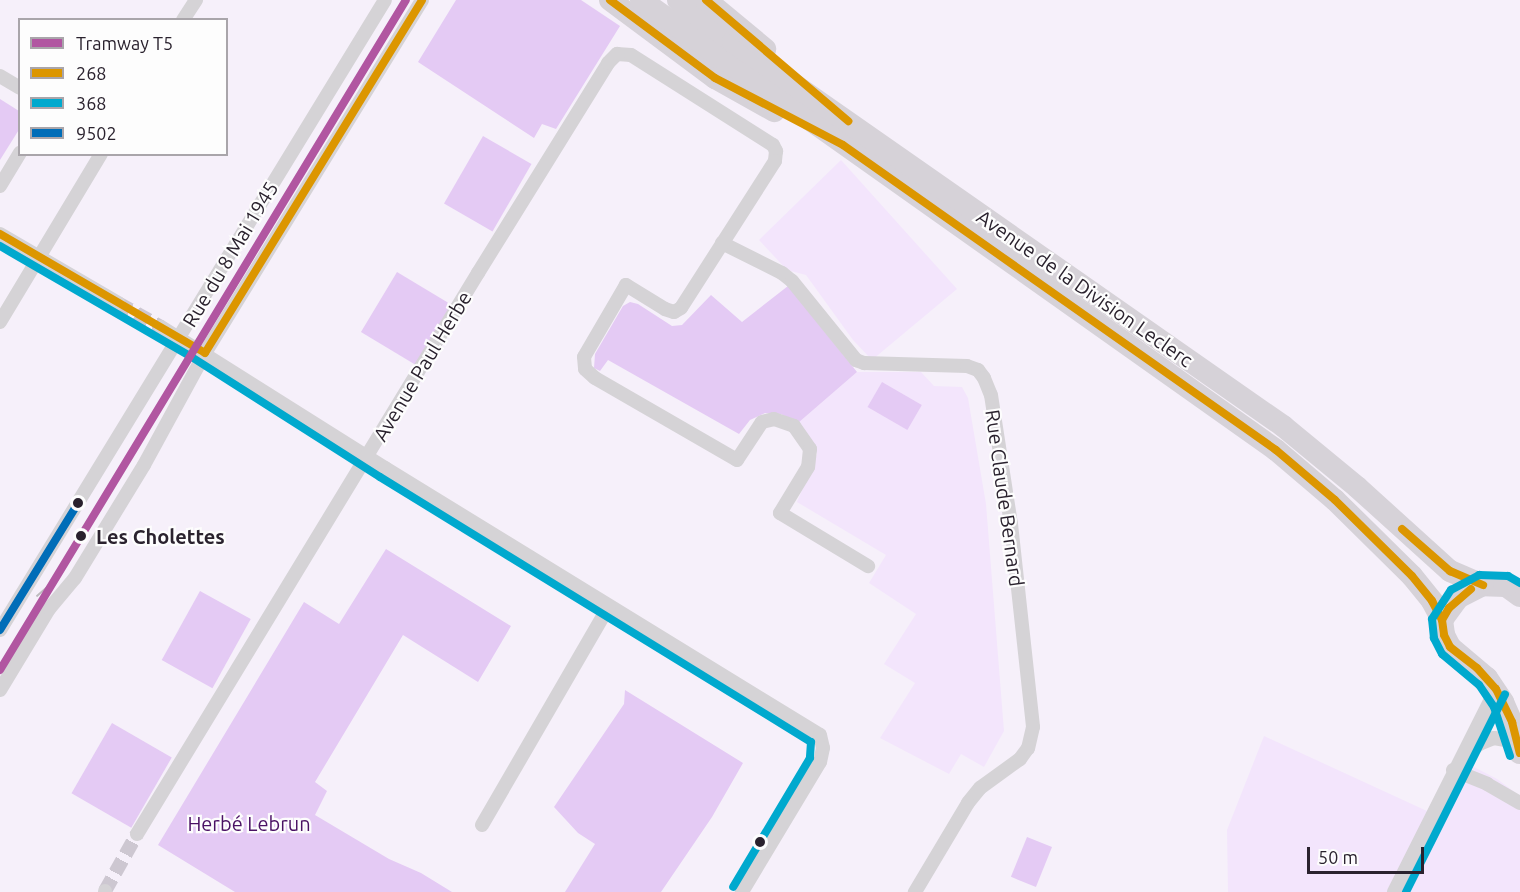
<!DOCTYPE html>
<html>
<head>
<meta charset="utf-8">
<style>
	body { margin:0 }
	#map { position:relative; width:1520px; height:892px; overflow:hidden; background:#f6f0fa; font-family:Ubuntu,sans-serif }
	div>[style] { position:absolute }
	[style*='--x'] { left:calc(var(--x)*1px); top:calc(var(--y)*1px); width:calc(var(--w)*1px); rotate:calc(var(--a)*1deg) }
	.built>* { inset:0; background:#f3e5fc }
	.green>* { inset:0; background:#e4caf4; transform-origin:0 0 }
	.minor-tunnel>* { height:14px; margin-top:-7px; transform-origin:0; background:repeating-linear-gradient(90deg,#cdc7d1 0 14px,transparent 0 21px) }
	.minor>* { height:14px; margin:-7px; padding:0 7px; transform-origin:7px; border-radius:7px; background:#d5d3d6 }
	.primary>* { height:22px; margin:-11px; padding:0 11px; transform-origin:11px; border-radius:11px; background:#d6d2d8 }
	.tram>* { height:1.5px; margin:-0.75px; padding:0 0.75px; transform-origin:0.75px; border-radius:0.75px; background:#bdbbbe }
	.bus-1>* { height:8px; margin:-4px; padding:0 4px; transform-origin:4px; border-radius:4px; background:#dc9600 }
	.bus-2>* { height:8px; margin:-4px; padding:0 4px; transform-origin:4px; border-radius:4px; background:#00a9ce }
	.bus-3>* { height:8px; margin:-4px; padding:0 4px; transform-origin:4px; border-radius:4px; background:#006db8 }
	.tram-1>* { height:8px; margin:-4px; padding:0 4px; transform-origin:4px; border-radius:4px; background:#b156a1 }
	.dots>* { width:16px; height:16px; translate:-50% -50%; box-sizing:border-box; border:3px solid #fdfdfd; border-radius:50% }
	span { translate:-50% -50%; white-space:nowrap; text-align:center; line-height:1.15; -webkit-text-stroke:4.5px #fdfdfd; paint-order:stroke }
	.street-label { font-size:20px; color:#2a222e }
	.stop-label { font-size:20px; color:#2a222e; font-weight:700 }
	.left { translate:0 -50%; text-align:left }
	.park-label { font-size:20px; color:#4a1164 }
	.legend { position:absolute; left:18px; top:18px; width:210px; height:138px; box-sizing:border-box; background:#fdfdfd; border:2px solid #a9a5aa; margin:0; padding:8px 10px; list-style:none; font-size:18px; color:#2a222e }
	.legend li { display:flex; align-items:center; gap:12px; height:30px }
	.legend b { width:30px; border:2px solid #a9a5aa }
	.scale { position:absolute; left:1307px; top:847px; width:117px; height:27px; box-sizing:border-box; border:3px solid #2a222e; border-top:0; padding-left:8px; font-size:18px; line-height:21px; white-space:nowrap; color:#2a222e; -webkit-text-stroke:4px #fdfdfd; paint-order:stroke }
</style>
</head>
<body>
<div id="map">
	<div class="built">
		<div style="clip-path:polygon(841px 160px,957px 289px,872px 360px,853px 340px,806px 275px,787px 270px,759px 240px)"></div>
		<div style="clip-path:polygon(857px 372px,921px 372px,934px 386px,962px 387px,968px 398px,986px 504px,1004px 731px,984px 767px,961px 754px,949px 774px,880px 738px,915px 683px,884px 664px,916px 614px,869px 583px,886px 555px,797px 502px,817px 454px,798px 423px)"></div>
		<div style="clip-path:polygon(1264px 736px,1440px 817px,1472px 766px,1497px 779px,1520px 796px,1520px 892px,1228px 892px,1227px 830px)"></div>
	</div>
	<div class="green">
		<div style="clip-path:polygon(456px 0,581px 0,620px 26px,556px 129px,542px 124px,534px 138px,418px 62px)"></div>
		<div style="clip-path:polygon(0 99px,19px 111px,20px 128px,0 160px)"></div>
		<div style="left:483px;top:136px;width:56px;height:78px;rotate:30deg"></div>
		<div style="left:397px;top:272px;width:66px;height:70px;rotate:31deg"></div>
		<div style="clip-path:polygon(788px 286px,857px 372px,798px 423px,781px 414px,765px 413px,750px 420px,739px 434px,608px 360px,600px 371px,594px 368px,595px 354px,623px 306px,630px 302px,638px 304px,672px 326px,682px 325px,711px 295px,742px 322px)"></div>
		<div style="left:882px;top:382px;width:46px;height:29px;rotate:30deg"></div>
		<div style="clip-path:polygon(386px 549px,511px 626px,478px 682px,403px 635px,315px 782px,327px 791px,315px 815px,389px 859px,421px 873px,452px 892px,235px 892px,158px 845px,304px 602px,339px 624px)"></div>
		<div style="left:200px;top:591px;width:58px;height:79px;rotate:29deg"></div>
		<div style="clip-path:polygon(625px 690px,743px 763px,712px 817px,661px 892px,565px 892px,595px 844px,578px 833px,554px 807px,624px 704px)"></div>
		<div style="left:112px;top:723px;width:69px;height:81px;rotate:30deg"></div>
		<div style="left:1027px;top:837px;width:27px;height:43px;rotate:22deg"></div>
	</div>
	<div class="minor-tunnel">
		<div style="--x:118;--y:303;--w:49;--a:29.2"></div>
		<div style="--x:105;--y:891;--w:65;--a:-60.7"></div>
	</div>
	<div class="minor">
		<div style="--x:183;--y:20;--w:24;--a:-57"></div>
		<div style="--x:0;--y:76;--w:23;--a:31"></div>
		<div style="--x:0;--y:186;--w:39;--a:-59"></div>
		<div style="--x:0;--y:234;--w:137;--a:30.3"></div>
		<div style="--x:722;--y:243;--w:67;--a:26.6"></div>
		<div style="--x:782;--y:273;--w:13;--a:39"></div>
		<div style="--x:792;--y:281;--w:102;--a:51"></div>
		<div style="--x:856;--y:360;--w:9;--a:21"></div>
		<div style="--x:864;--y:363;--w:103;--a:1.7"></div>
		<div style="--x:967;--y:366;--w:12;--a:20"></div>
		<div style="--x:978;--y:370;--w:10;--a:53"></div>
		<div style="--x:984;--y:378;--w:18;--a:68"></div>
		<div style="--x:991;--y:395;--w:131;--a:81.2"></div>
		<div style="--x:1011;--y:524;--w:204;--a:83.8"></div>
		<div style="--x:1033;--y:727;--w:22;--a:103"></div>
		<div style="--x:1028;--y:748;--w:14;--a:126"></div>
		<div style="--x:1020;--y:759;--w:49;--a:144.1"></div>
		<div style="--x:980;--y:788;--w:19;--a:129"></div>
		<div style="--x:968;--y:803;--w:104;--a:120.8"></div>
		<div style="--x:0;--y:322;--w:196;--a:-59"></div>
		<div style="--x:161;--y:327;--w:265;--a:32.2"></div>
		<div style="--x:385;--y:468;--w:510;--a:31.54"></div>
		<div style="--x:820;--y:735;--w:13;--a:77"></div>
		<div style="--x:823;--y:748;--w:14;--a:102"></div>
		<div style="--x:820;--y:762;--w:152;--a:121"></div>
		<div style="--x:0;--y:630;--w:738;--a:-58.57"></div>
		<div style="--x:0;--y:690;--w:95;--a:-58.8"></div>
		<div style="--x:49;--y:609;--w:40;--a:-50"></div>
		<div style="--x:75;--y:578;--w:132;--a:-58.6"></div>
		<div style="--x:144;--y:465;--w:128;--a:-61.4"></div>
		<div style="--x:205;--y:353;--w:414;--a:-58.4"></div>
		<div style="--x:1466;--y:755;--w:17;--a:-40"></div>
		<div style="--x:1479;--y:744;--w:16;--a:-22"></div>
		<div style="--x:1494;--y:738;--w:23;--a:10"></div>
		<div style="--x:1453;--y:770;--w:37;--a:22"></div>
		<div style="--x:1487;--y:784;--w:38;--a:30"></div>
		<div style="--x:482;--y:825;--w:253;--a:-59.9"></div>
		<div style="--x:137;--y:834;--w:657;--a:-58.71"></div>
		<div style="--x:478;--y:273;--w:247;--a:-58.2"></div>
		<div style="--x:608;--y:63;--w:13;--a:-45"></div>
		<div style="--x:617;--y:54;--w:14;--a:4"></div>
		<div style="--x:631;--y:55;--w:168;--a:32.4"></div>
		<div style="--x:773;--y:145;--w:7;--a:63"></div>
		<div style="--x:776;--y:151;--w:10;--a:96"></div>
		<div style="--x:775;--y:161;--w:174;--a:122.6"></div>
		<div style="--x:681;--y:308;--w:8;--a:150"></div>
		<div style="--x:674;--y:312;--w:9;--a:-162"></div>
		<div style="--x:665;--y:309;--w:46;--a:-148.4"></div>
		<div style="--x:626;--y:285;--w:83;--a:120.3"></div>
		<div style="--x:584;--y:357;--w:12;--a:85"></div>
		<div style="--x:585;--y:369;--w:13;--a:42"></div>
		<div style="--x:595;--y:378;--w:164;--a:30"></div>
		<div style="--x:737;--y:460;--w:45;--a:-56.7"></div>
		<div style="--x:762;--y:422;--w:12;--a:-14"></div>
		<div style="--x:774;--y:419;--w:21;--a:19"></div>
		<div style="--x:794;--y:426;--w:28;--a:55"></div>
		<div style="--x:810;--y:449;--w:18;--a:96"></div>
		<div style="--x:808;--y:467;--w:54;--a:121.3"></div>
		<div style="--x:780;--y:513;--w:103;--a:31.1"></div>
		<div style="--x:105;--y:892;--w:1;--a:-90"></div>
		<div style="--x:1394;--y:892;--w:227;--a:-63.3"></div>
	</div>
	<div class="primary">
		<div style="--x:610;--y:0;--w:131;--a:36.6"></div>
		<div style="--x:715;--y:78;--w:68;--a:29.2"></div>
		<div style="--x:641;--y:0;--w:778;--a:35.32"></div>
		<div style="--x:1276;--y:450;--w:77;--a:40.3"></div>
		<div style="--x:1335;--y:500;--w:108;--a:44.6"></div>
		<div style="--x:1412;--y:576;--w:32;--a:51"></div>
		<div style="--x:1432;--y:601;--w:21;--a:62"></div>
		<div style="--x:678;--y:0;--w:69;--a:37.4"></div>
		<div style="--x:733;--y:42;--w:671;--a:34.92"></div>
		<div style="--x:1283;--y:426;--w:96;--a:39.5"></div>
		<div style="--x:1357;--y:487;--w:125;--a:42.1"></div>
		<div style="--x:1450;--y:571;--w:36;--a:23"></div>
		<div style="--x:706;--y:0;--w:77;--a:39.7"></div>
		<div style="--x:1520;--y:596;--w:17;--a:-144"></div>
		<div style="--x:1506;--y:586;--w:23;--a:-178"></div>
		<div style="--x:1483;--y:585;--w:28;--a:153"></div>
		<div style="--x:1458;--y:598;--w:27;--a:126"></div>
		<div style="--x:1442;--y:620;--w:15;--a:82"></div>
		<div style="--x:1444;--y:635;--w:13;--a:63"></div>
		<div style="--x:1450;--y:647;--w:48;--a:40"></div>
		<div style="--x:1487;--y:678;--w:29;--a:56"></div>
		<div style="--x:1503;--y:702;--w:22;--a:66"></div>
		<div style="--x:1512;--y:722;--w:32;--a:76"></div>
	</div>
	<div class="tram">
		<div style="--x:37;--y:596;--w:23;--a:-41"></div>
	</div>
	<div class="bus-1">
		<div style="--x:610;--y:0;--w:131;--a:36.6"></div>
		<div style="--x:715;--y:78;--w:144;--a:27.6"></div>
		<div style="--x:843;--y:145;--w:530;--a:35.16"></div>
		<div style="--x:1276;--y:450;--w:77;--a:40.3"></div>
		<div style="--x:1335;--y:500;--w:108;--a:44.6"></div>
		<div style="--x:1412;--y:576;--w:32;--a:51"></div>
		<div style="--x:1432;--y:601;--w:21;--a:62"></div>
		<div style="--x:706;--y:0;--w:187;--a:40.4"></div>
		<div style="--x:0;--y:234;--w:237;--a:30.1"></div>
		<div style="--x:205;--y:353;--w:414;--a:-58.4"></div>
		<div style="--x:1402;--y:529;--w:64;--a:41.2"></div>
		<div style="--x:1450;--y:571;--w:36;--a:23"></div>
		<div style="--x:1471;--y:589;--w:29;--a:139"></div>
		<div style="--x:1449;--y:608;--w:14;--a:120"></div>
		<div style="--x:1442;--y:620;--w:15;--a:82"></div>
		<div style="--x:1444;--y:635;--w:13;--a:63"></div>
		<div style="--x:1450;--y:647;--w:34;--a:38"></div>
		<div style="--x:1477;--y:668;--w:28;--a:48"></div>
		<div style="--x:1496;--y:689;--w:37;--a:64"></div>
		<div style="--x:1512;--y:722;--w:32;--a:76"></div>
	</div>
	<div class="bus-2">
		<div style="--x:0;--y:246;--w:220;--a:30.1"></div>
		<div style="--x:190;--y:356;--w:225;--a:32.5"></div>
		<div style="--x:380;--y:477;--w:506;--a:31.59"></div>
		<div style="--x:811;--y:742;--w:16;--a:94"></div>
		<div style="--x:810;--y:758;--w:150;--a:120.8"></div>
		<div style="--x:1510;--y:756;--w:52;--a:-108.1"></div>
		<div style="--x:1494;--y:707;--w:27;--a:-124"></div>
		<div style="--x:1479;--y:685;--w:48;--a:-140"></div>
		<div style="--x:1442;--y:654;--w:18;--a:-117"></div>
		<div style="--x:1434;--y:638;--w:19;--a:-96"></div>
		<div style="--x:1432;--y:619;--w:35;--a:-57"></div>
		<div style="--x:1451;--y:590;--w:32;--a:-28"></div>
		<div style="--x:1479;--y:575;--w:29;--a:2"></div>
		<div style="--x:1508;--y:576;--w:14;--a:30"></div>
		<div style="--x:1406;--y:892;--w:221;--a:-63.4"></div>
	</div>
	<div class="bus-3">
		<div style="--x:0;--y:630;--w:149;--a:-58.4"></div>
	</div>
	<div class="tram-1">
		<div style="--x:0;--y:670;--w:783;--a:-58.79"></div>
	</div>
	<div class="dots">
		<div style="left:78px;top:503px;background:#2a222e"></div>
		<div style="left:81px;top:536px;background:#2a222e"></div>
		<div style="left:760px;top:842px;background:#2a222e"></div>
	</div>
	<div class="street-label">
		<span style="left:230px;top:254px;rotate:-59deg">Rue du 8 Mai 1945</span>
		<span style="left:1085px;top:288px;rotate:35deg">Avenue de la Division Leclerc</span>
		<span style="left:422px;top:366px;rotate:-59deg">Avenue Paul Herbe</span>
		<span style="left:1005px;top:498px;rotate:82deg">Rue Claude Bernard</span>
	</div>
	<div class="stop-label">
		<span class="left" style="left:96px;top:536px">Les Cholettes</span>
	</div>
	<div class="park-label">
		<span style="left:249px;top:823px">Herbé Lebrun</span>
	</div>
	<ul class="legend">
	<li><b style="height:8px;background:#b156a1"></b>Tramway T5</li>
	<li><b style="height:8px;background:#dc9600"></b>268</li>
	<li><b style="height:8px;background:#00a9ce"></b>368</li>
	<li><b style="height:8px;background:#006db8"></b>9502</li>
	</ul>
	<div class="scale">50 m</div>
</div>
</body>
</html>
